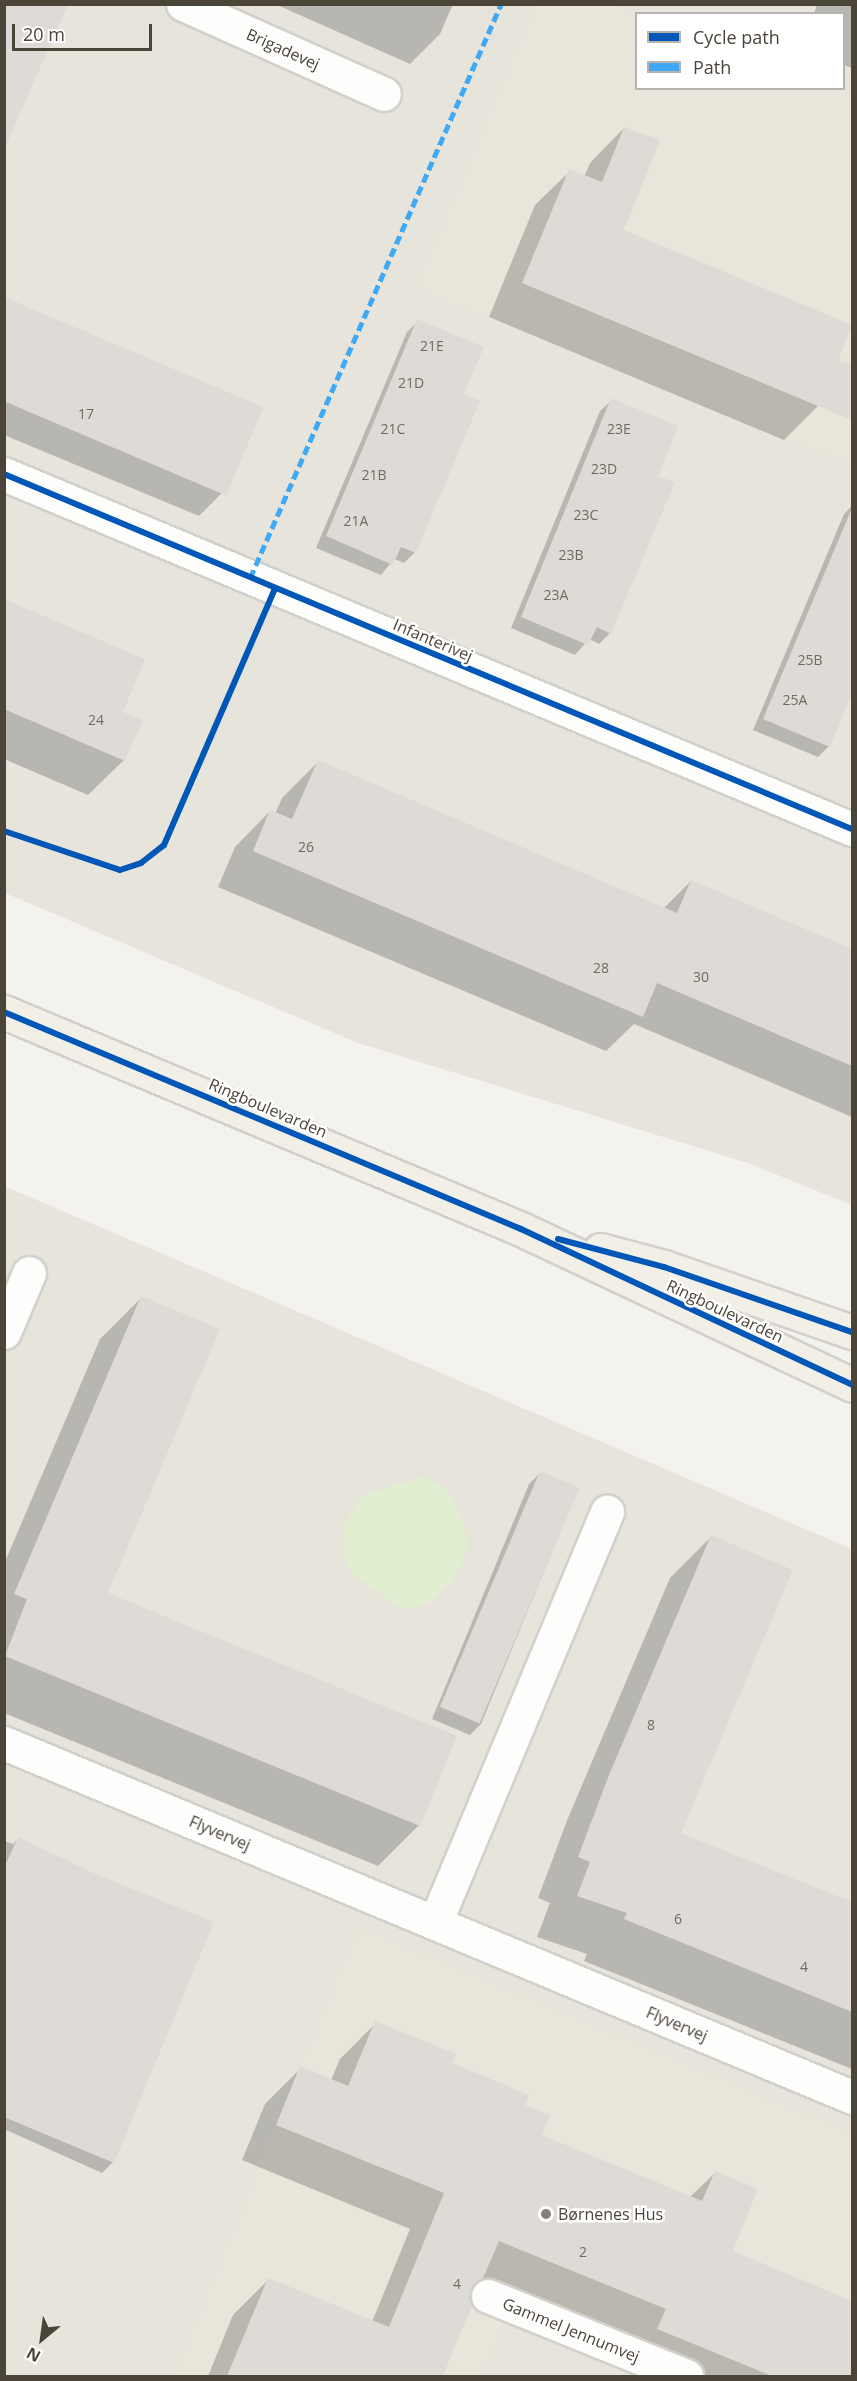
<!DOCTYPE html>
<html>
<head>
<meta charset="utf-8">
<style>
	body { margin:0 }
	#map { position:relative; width:857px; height:2381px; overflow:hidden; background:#f4f2ee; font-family:"Open Sans",sans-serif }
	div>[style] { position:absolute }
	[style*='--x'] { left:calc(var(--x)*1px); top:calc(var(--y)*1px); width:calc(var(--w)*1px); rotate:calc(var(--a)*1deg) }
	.residential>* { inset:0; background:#e7e4dc }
	.education>* { inset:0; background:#eae5da }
	.green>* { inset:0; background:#e1eecf }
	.shadow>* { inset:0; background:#0003 }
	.building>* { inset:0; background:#dedbd6; transform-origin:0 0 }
	.roads { filter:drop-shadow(2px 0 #d2d0cb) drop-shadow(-2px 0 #d2d0cb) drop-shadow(0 2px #d2d0cb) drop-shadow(0 -2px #d2d0cb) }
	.minor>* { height:33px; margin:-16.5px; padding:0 16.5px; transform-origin:16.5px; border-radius:16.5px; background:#fdfdfc }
	.major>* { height:33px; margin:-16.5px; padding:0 16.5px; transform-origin:16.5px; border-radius:16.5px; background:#f2efe6 }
	.quiet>* { height:4.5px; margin-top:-2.25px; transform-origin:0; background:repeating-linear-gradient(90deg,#3fa9f5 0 9px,transparent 0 13.5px) }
	.cycleway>* { height:6px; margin:-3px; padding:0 3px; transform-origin:3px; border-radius:3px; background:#0057b8 }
	.dots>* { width:16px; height:16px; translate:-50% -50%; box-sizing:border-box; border:3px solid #fff; border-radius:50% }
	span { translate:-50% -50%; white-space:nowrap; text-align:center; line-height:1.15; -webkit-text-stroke:5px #fff; paint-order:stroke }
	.number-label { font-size:14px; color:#706a61 }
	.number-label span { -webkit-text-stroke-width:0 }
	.street-label { font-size:16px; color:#4b4439 }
	.poi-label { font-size:16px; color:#4b4439 }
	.left { translate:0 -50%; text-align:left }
	.frame { position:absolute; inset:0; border:6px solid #4b4439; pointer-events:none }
	.legend { position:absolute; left:635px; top:12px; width:210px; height:78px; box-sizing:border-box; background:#fff; border:2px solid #b7b4b0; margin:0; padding:8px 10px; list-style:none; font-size:18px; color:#4b4439 }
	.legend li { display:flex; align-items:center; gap:12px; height:30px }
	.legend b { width:30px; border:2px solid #b7b4b0 }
	.north { position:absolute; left:12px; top:2309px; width:60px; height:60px; -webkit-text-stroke:4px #fff; paint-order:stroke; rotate:209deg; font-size:16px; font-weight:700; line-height:24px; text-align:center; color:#4b4439 }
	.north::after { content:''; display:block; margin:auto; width:21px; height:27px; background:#4b4439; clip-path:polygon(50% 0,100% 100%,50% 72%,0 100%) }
	.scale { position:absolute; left:12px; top:24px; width:140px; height:27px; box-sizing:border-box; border:3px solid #4b4439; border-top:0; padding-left:8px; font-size:18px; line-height:21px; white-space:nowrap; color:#4b4439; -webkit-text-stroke:4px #fff; paint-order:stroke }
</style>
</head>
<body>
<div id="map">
	<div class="residential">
		<div style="clip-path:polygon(evenodd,4px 5px,852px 5px,852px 1205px,748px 1163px,358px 1043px,5px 893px,4px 5px,636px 14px,844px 14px,844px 88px,636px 88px,636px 14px)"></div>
		<div style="clip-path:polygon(4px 1186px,852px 1549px,852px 2376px,5px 2376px)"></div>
	</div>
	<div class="education">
		<div style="clip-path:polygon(535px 5px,614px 5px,638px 13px,636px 88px,837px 88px,852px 94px,852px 465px,415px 289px)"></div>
		<div style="clip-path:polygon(358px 1927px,852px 2133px,852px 2376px,723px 2376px,516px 2296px,482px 2376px,173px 2376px)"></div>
	</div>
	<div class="green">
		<div style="clip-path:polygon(420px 1477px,436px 1483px,448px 1493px,464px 1522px,467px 1544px,462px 1565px,451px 1582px,430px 1602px,412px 1608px,399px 1607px,353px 1574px,345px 1558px,344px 1526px,360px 1497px)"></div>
	</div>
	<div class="shadow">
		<div style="clip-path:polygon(275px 4px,453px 4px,440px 34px,410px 64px)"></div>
		<div style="clip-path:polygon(817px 4px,852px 4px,852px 68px,844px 65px,844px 14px,814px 14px)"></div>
		<div style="clip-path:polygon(624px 128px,622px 231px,818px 406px,784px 440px,489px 317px,535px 205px,570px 171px,584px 177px,590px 163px)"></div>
		<div style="clip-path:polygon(4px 298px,228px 487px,199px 516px,4px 435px)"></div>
		<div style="clip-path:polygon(418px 321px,462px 395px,415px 552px,404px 563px,394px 559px,381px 575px,316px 548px,407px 332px)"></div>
		<div style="clip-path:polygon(612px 400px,656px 477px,610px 633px,599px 644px,589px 639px,575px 655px,511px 628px,600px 411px)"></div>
		<div style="clip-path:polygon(852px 506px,852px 690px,829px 746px,818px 757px,753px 730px,844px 514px)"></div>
		<div style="clip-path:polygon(4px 600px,121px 713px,124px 760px,88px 795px,4px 759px)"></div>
		<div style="clip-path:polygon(318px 762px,663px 909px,691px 881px,852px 950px,852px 1117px,634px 1024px,606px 1051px,218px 887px,235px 847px,270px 811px,275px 814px,282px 798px)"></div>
		<div style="clip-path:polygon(141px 1298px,106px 1594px,419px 1825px,378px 1866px,4px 1713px,4px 1564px,100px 1339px)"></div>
		<div style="clip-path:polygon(540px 1473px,578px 1489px,481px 1724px,470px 1735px,432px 1719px,529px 1484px)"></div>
		<div style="clip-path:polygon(711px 1537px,679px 1834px,852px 1904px,852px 2069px,584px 1961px,587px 1954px,537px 1937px,550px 1903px,538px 1898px,568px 1818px,670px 1578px)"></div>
		<div style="clip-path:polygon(18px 1839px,91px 1873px,113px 2162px,102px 2173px,4px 2129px,4px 1841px,13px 1844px)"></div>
		<div style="clip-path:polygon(376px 2023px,523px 2106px,540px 2136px,690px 2197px,715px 2173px,731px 2252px,852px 2302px,852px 2376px,651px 2376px,631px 2345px,478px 2282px,469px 2290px,471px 2305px,442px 2376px,208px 2376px,233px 2315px,268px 2280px,372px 2322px,410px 2229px,242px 2160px,265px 2104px,301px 2068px,331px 2080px,340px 2059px)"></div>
	</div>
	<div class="building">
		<div style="clip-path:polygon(4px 4px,68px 4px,4px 150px)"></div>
		<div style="clip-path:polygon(624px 127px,660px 140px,624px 230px,852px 325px,838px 361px,852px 364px,852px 420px,522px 283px,569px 169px,602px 182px)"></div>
		<div style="left:4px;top:297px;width:282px;height:96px;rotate:23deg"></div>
		<div style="clip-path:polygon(417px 319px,484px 347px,464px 394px,480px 401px,416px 553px,401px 547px,393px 565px,326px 536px)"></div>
		<div style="clip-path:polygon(611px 398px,678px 426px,658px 476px,675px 482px,611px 634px,597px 627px,588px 645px,521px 617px)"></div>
		<div style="clip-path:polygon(852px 508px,852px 694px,830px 747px,763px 719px)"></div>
		<div style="clip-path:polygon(4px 599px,145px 659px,123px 712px,143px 720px,125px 761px,4px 709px)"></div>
		<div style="clip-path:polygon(318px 760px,677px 913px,691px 880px,852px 949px,852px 1066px,657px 983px,643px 1017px,253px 851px,270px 810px,292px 819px)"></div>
		<div style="clip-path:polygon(141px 1296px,220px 1329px,108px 1593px,457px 1736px,420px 1826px,5px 1656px,27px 1599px,14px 1594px)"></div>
		<div style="left:540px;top:1471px;width:43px;height:256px;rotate:23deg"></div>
		<div style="clip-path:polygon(711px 1535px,793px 1570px,681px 1833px,852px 1902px,852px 2012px,624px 1919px,627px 1913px,577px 1896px,590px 1862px,578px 1857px,609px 1775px)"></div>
		<div style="clip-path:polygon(18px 1837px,91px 1872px,214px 1922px,114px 2163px,4px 2117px,4px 1868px)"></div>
		<div style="clip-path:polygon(375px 2021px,456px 2054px,452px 2063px,529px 2095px,525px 2105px,550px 2115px,542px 2135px,702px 2201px,715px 2171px,758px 2189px,733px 2251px,852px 2301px,852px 2376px,772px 2376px,657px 2329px,666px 2309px,499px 2241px,483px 2278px,471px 2288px,469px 2298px,472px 2305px,443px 2376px,227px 2376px,268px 2278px,389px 2327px,444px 2193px,276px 2125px,300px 2066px,348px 2086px)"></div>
	</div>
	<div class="roads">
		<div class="minor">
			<div style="--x:183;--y:4;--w:220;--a:24.1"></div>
			<div style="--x:4;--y:474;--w:919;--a:22.72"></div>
			<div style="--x:4;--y:1332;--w:64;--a:-67"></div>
			<div style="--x:4;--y:1743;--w:919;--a:22.66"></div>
			<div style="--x:435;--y:1923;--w:446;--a:-67.3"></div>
			<div style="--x:488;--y:2296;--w:214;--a:22"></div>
		</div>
		<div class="major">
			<div style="--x:4;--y:1012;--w:561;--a:22.77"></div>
			<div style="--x:521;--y:1229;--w:366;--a:25.2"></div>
			<div style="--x:600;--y:1250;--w:66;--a:14.9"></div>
			<div style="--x:664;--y:1267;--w:199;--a:19.1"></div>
		</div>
	</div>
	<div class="quiet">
		<div style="--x:250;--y:578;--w:626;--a:-66.38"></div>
	</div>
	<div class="cycleway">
		<div style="--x:4;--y:474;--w:919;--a:22.72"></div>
		<div style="--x:4;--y:831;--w:122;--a:18.6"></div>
		<div style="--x:120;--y:870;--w:22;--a:-18"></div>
		<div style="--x:141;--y:863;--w:29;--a:-38"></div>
		<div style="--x:164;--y:845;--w:279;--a:-66.6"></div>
		<div style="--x:4;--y:1012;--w:561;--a:22.77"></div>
		<div style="--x:521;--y:1229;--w:366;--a:25.2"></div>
		<div style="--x:558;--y:1239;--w:110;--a:14.8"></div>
		<div style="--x:664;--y:1267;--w:199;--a:19.1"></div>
	</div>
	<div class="dots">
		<div style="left:546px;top:2214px;background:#868178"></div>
	</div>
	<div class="number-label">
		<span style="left:432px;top:346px">21E</span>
		<span style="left:411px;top:383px">21D</span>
		<span style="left:86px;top:414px">17</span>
		<span style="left:393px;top:429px">21C</span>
		<span style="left:619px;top:429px">23E</span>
		<span style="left:604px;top:469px">23D</span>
		<span style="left:374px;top:475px">21B</span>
		<span style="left:586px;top:515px">23C</span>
		<span style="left:356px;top:521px">21A</span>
		<span style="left:571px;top:555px">23B</span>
		<span style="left:556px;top:595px">23A</span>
		<span style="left:810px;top:660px">25B</span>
		<span style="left:795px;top:700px">25A</span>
		<span style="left:96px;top:720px">24</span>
		<span style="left:306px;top:847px">26</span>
		<span style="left:601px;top:968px">28</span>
		<span style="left:701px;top:977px">30</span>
		<span style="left:651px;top:1725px">8</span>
		<span style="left:678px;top:1919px">6</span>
		<span style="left:804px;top:1967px">4</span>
		<span style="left:583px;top:2252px">2</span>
		<span style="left:457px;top:2284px">4</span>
	</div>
	<div class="street-label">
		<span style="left:283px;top:49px;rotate:24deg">Brigadevej</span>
		<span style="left:433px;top:640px;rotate:23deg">Infanterivej</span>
		<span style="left:268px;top:1108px;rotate:23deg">Ringboulevarden</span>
		<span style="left:725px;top:1311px;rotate:25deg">Ringboulevarden</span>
		<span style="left:220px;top:1833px;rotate:23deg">Flyvervej</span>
		<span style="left:677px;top:2024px;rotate:23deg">Flyvervej</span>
		<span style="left:571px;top:2330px;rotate:22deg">Gammel Jennumvej</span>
	</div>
	<div class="poi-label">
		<span class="left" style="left:558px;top:2214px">Børnenes Hus</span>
	</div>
	<div class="frame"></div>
	<ul class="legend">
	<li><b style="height:8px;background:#0057b8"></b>Cycle path</li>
	<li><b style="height:8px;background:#3fa9f5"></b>Path</li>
	</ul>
	<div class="north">N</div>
	<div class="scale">20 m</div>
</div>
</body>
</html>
